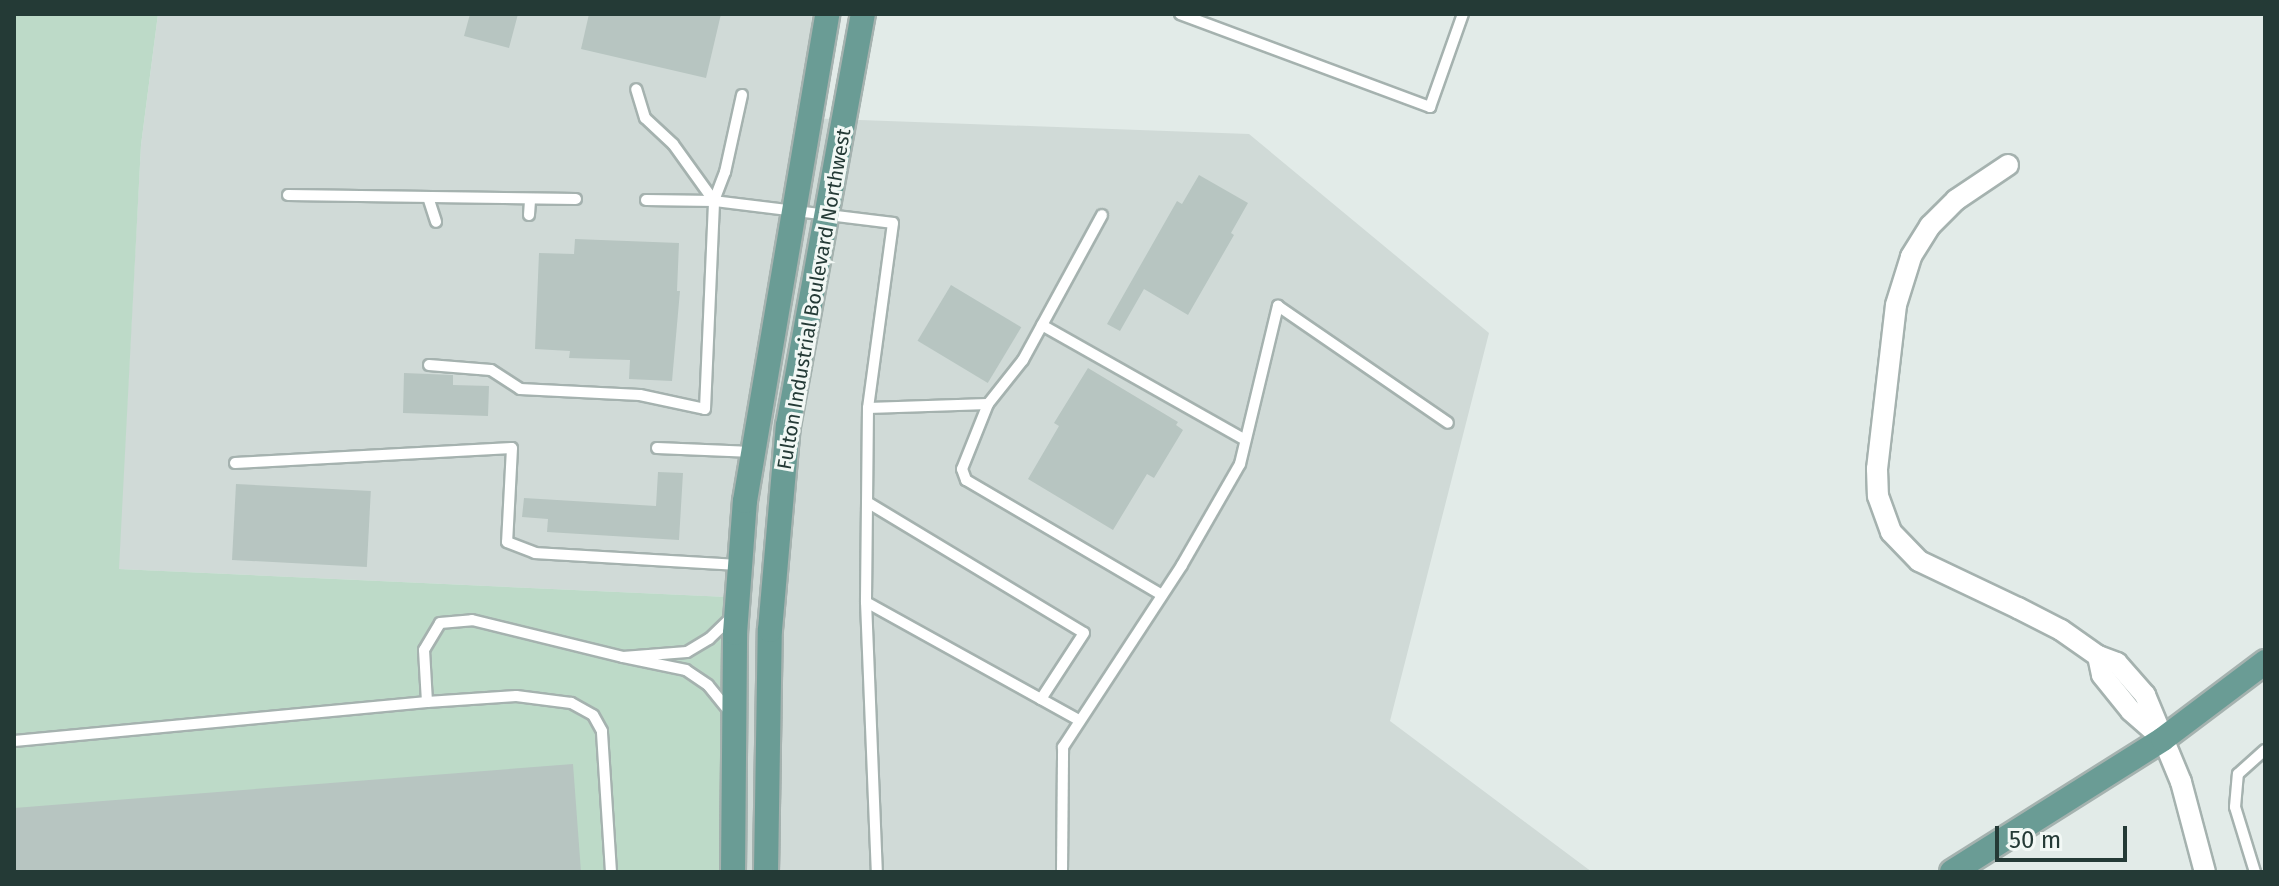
<!DOCTYPE html>
<html>
<head>
<meta charset="utf-8">
<style>
	body { margin:0 }
	#map { position:relative; width:2279px; height:886px; overflow:hidden; background:#e2ebe8; font-family:"Fira Sans",sans-serif }
	div>[style] { position:absolute }
	[style*='--x'] { left:calc(var(--x)*1px); top:calc(var(--y)*1px); width:calc(var(--w)*1px); rotate:calc(var(--a)*1deg) }
	.built>* { inset:0; background:#d0dad7 }
	.green>* { inset:0; background:#bddac8 }
	.building>* { inset:0; background:#b7c5c1; transform-origin:0 0 }
	.roads { filter:drop-shadow(2px 0 #a5b2af) drop-shadow(-2px 0 #a5b2af) drop-shadow(0 2px #a5b2af) drop-shadow(0 -2px #a5b2af) }
	.lane>* { height:10px; margin:-5px; padding:0 5px; transform-origin:5px; border-radius:5px; background:#fff }
	.street>* { height:20px; margin:-10px; padding:0 10px; transform-origin:10px; border-radius:10px; background:#fff }
	.primary>* { height:24px; margin:-12px; padding:0 12px; transform-origin:12px; border-radius:12px; background:#6a9c95 }
	span { translate:-50% -50%; white-space:nowrap; text-align:center; line-height:1.15; -webkit-text-stroke:6px #f2f8f5; paint-order:stroke }
	.street-label { font-size:20px; color:#243a36 }
	.frame { position:absolute; inset:0; border:16px solid #243a36; pointer-events:none }
	.scale { position:absolute; left:1995px; top:826px; width:132px; height:36px; box-sizing:border-box; border:4px solid #243a36; border-top:0; padding-left:10px; font-size:24px; line-height:28px; white-space:nowrap; color:#243a36; -webkit-text-stroke:6px #f2f8f5; paint-order:stroke }
</style>
</head>
<body>
<div id="map">
	<div class="built">
		<div style="clip-path:polygon(158px 14px,812px 14px,805px 118px,1249px 134px,1489px 333px,1390px 721px,1592px 872px,739px 872px,749px 598px,118px 569px,141px 145px)"></div>
	</div>
	<div class="green">
		<div style="clip-path:polygon(14px 14px,158px 14px,141px 145px,119px 569px,750px 598px,739px 872px,14px 872px)"></div>
	</div>
	<div class="building">
		<div style="clip-path:polygon(470px 14px,518px 14px,509px 48px,464px 36px)"></div>
		<div style="clip-path:polygon(589px 14px,721px 14px,706px 78px,581px 49px)"></div>
		<div style="clip-path:polygon(1199px 175px,1248px 203px,1231px 233px,1234px 235px,1188px 315px,1144px 289px,1120px 331px,1107px 324px,1177px 201px,1182px 204px)"></div>
		<div style="clip-path:polygon(575px 239px,679px 243px,677px 291px,680px 291px,672px 381px,629px 379px,630px 360px,569px 358px,570px 351px,535px 349px,539px 253px,574px 254px)"></div>
		<div style="left:951px;top:285px;width:82px;height:65px;rotate:31deg"></div>
		<div style="clip-path:polygon(1088px 368px,1178px 422px,1176px 425px,1183px 430px,1154px 478px,1147px 474px,1113px 530px,1028px 479px,1059px 426px,1054px 423px)"></div>
		<div style="clip-path:polygon(404px 373px,453px 375px,453px 385px,489px 386px,488px 416px,403px 413px)"></div>
		<div style="clip-path:polygon(658px 472px,683px 473px,679px 540px,547px 532px,548px 519px,522px 517px,524px 498px,656px 506px)"></div>
		<div style="left:236px;top:484px;width:135px;height:76px;rotate:3deg"></div>
		<div style="clip-path:polygon(573px 764px,581px 872px,14px 872px,14px 808px)"></div>
	</div>
	<div class="roads">
		<div class="lane">
			<div style="--x:1180;--y:14;--w:267;--a:20.4"></div>
			<div style="--x:1430;--y:107;--w:99;--a:-70.5"></div>
			<div style="--x:742;--y:95;--w:79;--a:102.4"></div>
			<div style="--x:725;--y:172;--w:31;--a:111"></div>
			<div style="--x:714;--y:201;--w:180;--a:7"></div>
			<div style="--x:893;--y:223;--w:187;--a:97.7"></div>
			<div style="--x:868;--y:408;--w:194;--a:90.6"></div>
			<div style="--x:866;--y:602;--w:270;--a:87.7"></div>
			<div style="--x:288;--y:195;--w:288;--a:0.8"></div>
			<div style="--x:428;--y:197;--w:26;--a:72"></div>
			<div style="--x:646;--y:200;--w:68;--a:0.8"></div>
			<div style="--x:529;--y:215;--w:16;--a:-86"></div>
			<div style="--x:1042;--y:325;--w:233;--a:29.5"></div>
			<div style="--x:429;--y:365;--w:62;--a:4.6"></div>
			<div style="--x:491;--y:370;--w:35;--a:33"></div>
			<div style="--x:520;--y:389;--w:120;--a:2.9"></div>
			<div style="--x:640;--y:395;--w:66;--a:12.2"></div>
			<div style="--x:705;--y:409;--w:208;--a:-87.5"></div>
			<div style="--x:714;--y:201;--w:70;--a:-125.7"></div>
			<div style="--x:673;--y:144;--w:38;--a:-137"></div>
			<div style="--x:645;--y:118;--w:30;--a:-107"></div>
			<div style="--x:988;--y:404;--w:70;--a:111.8"></div>
			<div style="--x:962;--y:469;--w:12;--a:70"></div>
			<div style="--x:966;--y:480;--w:227;--a:30.4"></div>
			<div style="--x:868;--y:408;--w:120;--a:-1.9"></div>
			<div style="--x:988;--y:404;--w:56;--a:-51.5"></div>
			<div style="--x:1023;--y:360;--w:165;--a:-61.4"></div>
			<div style="--x:657;--y:448;--w:94;--a:2.4"></div>
			<div style="--x:235;--y:463;--w:277;--a:-3.1"></div>
			<div style="--x:512;--y:448;--w:94;--a:93"></div>
			<div style="--x:507;--y:542;--w:30;--a:21"></div>
			<div style="--x:535;--y:553;--w:203;--a:3.4"></div>
			<div style="--x:867;--y:502;--w:253;--a:31.1"></div>
			<div style="--x:1084;--y:633;--w:79;--a:123.1"></div>
			<div style="--x:866;--y:602;--w:244;--a:29"></div>
			<div style="--x:729;--y:711;--w:33;--a:-129"></div>
			<div style="--x:708;--y:685;--w:27;--a:-146"></div>
			<div style="--x:686;--y:670;--w:64;--a:-168.3"></div>
			<div style="--x:623;--y:657;--w:64;--a:-4.5"></div>
			<div style="--x:687;--y:652;--w:26;--a:-31"></div>
			<div style="--x:709;--y:639;--w:33;--a:-44"></div>
			<div style="--x:14;--y:741;--w:415;--a:-5.4"></div>
			<div style="--x:611;--y:872;--w:141;--a:-93.7"></div>
			<div style="--x:602;--y:731;--w:18;--a:-119"></div>
			<div style="--x:593;--y:715;--w:25;--a:-151"></div>
			<div style="--x:571;--y:703;--w:55;--a:-172.7"></div>
			<div style="--x:516;--y:696;--w:89;--a:176.1"></div>
			<div style="--x:427;--y:702;--w:52;--a:-93.3"></div>
			<div style="--x:424;--y:650;--w:31;--a:-59"></div>
			<div style="--x:440;--y:623;--w:32;--a:-5"></div>
			<div style="--x:472;--y:620;--w:155;--a:13.8"></div>
			<div style="--x:1062;--y:872;--w:125;--a:-89.5"></div>
			<div style="--x:1063;--y:747;--w:217;--a:-56.8"></div>
			<div style="--x:1182;--y:565;--w:116;--a:-60.1"></div>
			<div style="--x:1240;--y:464;--w:163;--a:-76.5"></div>
			<div style="--x:1278;--y:306;--w:206;--a:34.5"></div>
			<div style="--x:2255;--y:872;--w:68;--a:-107.1"></div>
			<div style="--x:2235;--y:807;--w:33;--a:-85"></div>
			<div style="--x:2238;--y:774;--w:36;--a:-42"></div>
		</div>
		<div class="street">
			<div style="--x:2008;--y:165;--w:63;--a:146.1"></div>
			<div style="--x:1956;--y:200;--w:37;--a:135"></div>
			<div style="--x:1930;--y:226;--w:36;--a:122"></div>
			<div style="--x:1911;--y:257;--w:50;--a:107.4"></div>
			<div style="--x:1896;--y:305;--w:165;--a:96.6"></div>
			<div style="--x:1877;--y:469;--w:27;--a:88"></div>
			<div style="--x:1878;--y:496;--w:38;--a:70"></div>
			<div style="--x:1891;--y:532;--w:40;--a:46"></div>
			<div style="--x:1919;--y:561;--w:110;--a:25.4"></div>
			<div style="--x:2018;--y:608;--w:48;--a:27.1"></div>
			<div style="--x:2061;--y:630;--w:45;--a:35.1"></div>
			<div style="--x:2098;--y:656;--w:20;--a:20"></div>
			<div style="--x:2117;--y:663;--w:43;--a:48.8"></div>
			<div style="--x:2145;--y:695;--w:94;--a:67.5"></div>
			<div style="--x:2181;--y:782;--w:93;--a:75.1"></div>
			<div style="--x:2098;--y:656;--w:19;--a:78"></div>
			<div style="--x:2102;--y:675;--w:46;--a:51.1"></div>
			<div style="--x:2131;--y:711;--w:38;--a:41"></div>
		</div>
		<div class="primary">
			<div style="--x:733;--y:872;--w:239;--a:-89.5"></div>
			<div style="--x:735;--y:633;--w:132;--a:-85.7"></div>
			<div style="--x:745;--y:501;--w:494;--a:-80.4"></div>
			<div style="--x:766;--y:872;--w:242;--a:-89.1"></div>
			<div style="--x:770;--y:630;--w:205;--a:-85"></div>
			<div style="--x:788;--y:426;--w:419;--a:-79.7"></div>
			<div style="--x:1952;--y:872;--w:249;--a:-32.2"></div>
			<div style="--x:2163;--y:739;--w:128;--a:-37"></div>
		</div>
	</div>
	<div class="street-label">
		<span style="left:814px;top:299px;rotate:-80deg">Fulton Industrial Boulevard Northwest</span>
	</div>
	<div class="frame"></div>
	<div class="scale">50 m</div>
</div>
</body>
</html>
